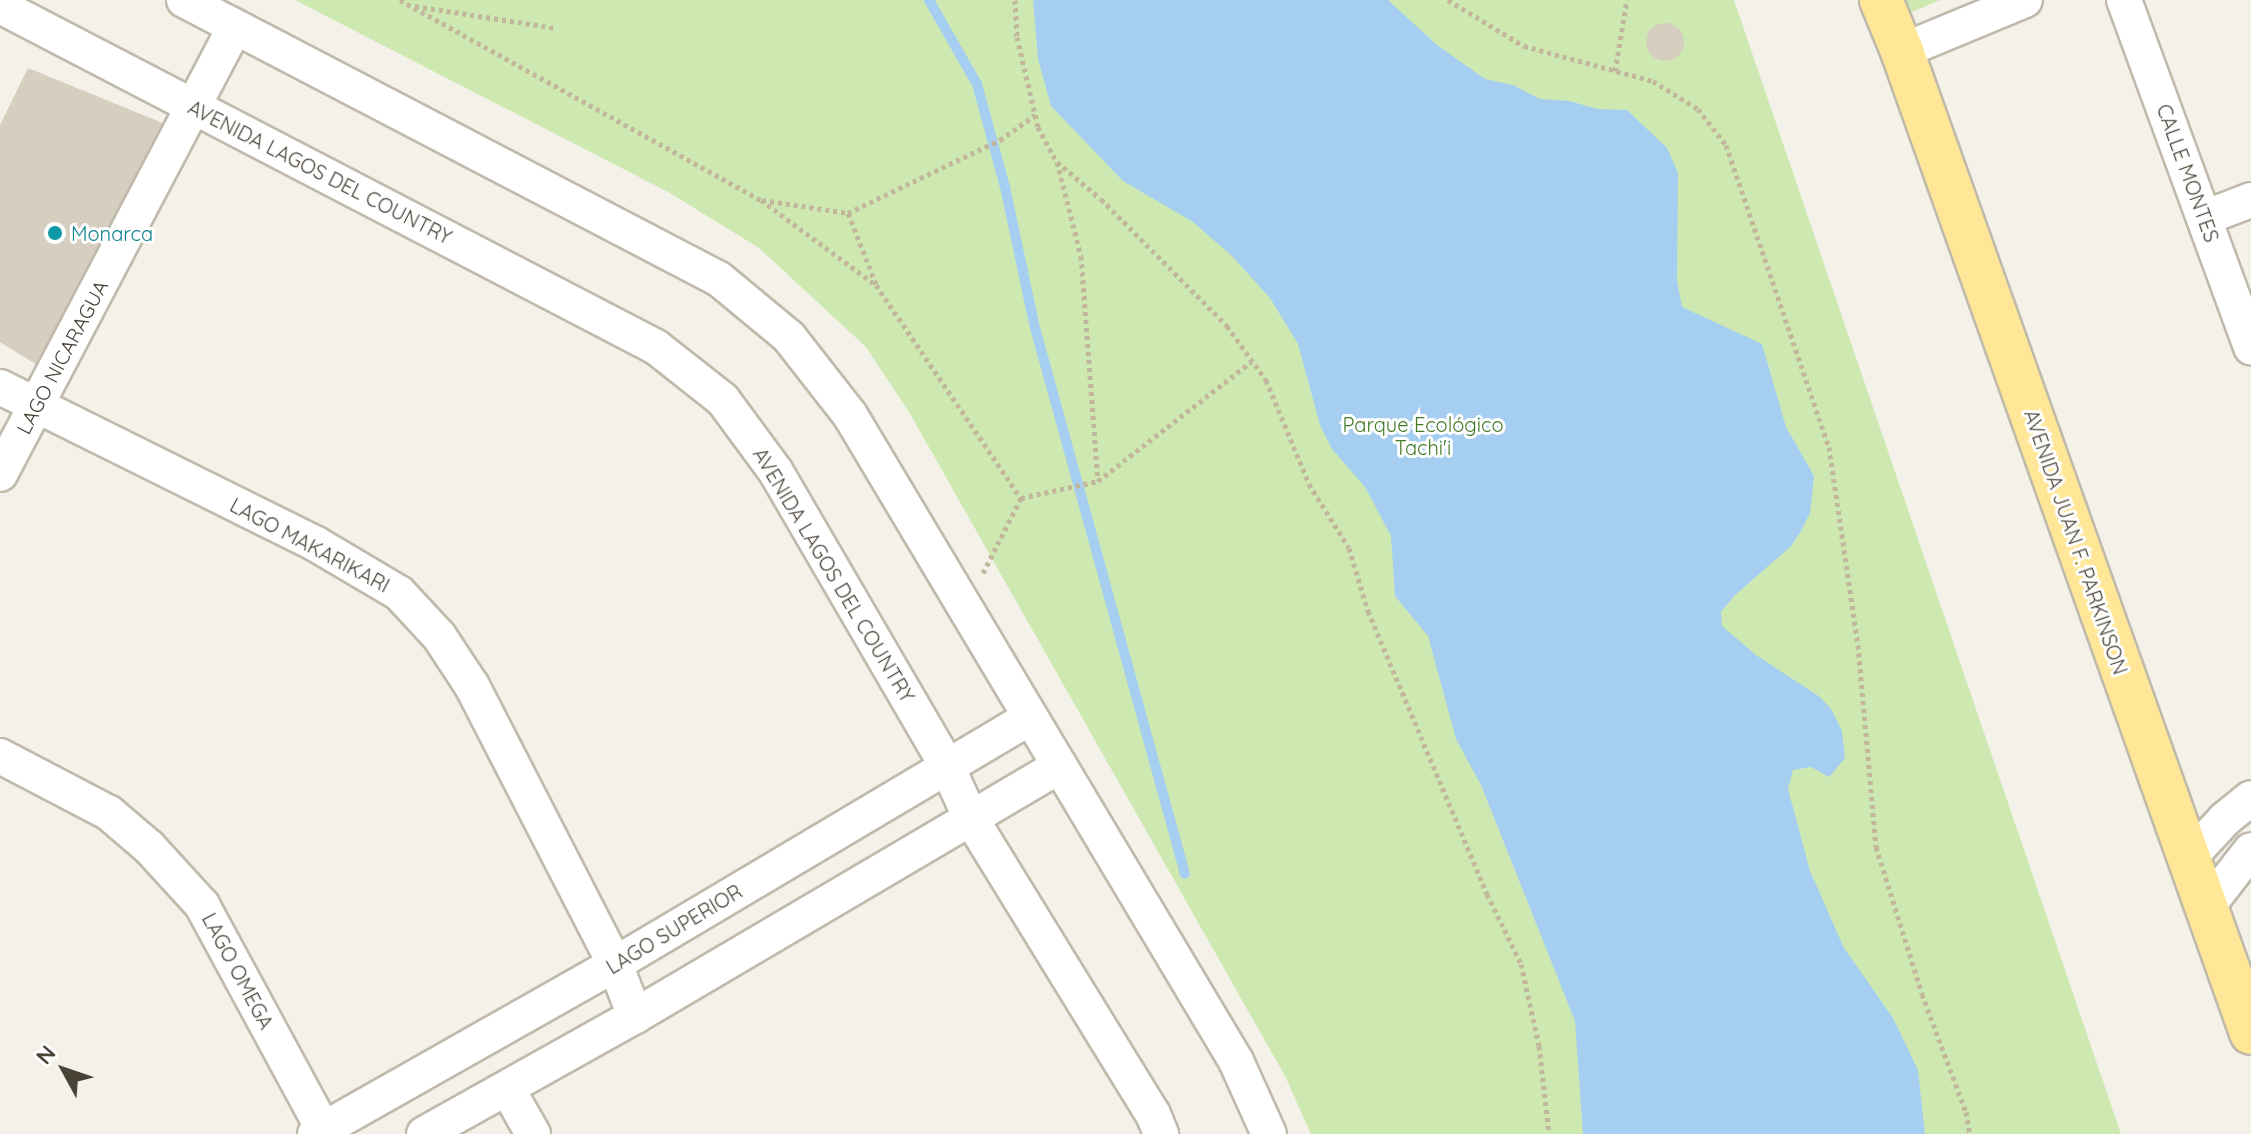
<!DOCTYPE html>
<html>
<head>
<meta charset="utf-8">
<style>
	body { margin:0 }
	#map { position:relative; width:2251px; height:1134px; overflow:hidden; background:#f4f1e9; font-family:Quicksand,sans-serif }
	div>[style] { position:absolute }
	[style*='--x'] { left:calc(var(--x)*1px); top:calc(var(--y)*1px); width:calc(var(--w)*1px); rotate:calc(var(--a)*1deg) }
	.green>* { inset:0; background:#cde9b1 }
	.water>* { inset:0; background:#a5cef1 }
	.stream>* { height:10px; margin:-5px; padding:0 5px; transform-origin:5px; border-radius:5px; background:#a5cef1 }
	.building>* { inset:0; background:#d6cebe }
	.round { border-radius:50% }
	.path>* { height:5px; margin-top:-2.5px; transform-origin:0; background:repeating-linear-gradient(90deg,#c2b79c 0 4px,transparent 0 8px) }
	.roads { filter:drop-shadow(2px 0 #c0baab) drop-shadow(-2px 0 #c0baab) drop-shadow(0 2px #c0baab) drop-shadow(0 -2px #c0baab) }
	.minor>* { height:34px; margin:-17px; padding:0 17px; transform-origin:17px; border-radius:17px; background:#fff }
	.major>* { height:42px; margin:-21px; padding:0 21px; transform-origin:21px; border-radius:21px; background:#ffe797 }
	.dots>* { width:22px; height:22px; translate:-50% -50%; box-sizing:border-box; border:4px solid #fff; border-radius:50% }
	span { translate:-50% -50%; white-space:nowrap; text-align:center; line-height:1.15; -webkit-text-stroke:6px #fff; paint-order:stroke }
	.street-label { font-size:20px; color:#484237 }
	.culture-label { font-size:20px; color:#0d838f }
	.left { translate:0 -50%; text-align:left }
	.park-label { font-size:20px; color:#437b29 }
	.north { position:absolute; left:24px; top:1030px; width:80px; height:80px; -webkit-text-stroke:6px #fff; paint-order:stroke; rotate:310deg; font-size:22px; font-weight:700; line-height:32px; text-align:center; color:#484237 }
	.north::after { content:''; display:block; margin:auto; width:28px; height:36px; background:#484237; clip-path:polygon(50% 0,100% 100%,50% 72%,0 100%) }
</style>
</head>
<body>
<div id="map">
	<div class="green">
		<div style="clip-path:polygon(295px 0,1734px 0,2121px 1134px,1311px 1134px,1285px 1076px,909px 412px,866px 347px,759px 248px,670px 193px)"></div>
		<div style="clip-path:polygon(1892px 0,1940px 0,1898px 18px)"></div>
	</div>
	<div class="water">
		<div style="clip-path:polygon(1033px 0,1388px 0,1437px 45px,1485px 79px,1513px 85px,1540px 99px,1569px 101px,1598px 109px,1627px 110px,1667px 148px,1678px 173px,1677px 280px,1682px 307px,1762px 344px,1786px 427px,1814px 476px,1810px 513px,1801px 531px,1791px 546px,1734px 596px,1721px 612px,1722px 626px,1756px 655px,1820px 697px,1831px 709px,1842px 731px,1845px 758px,1829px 777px,1811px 767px,1793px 770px,1788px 789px,1810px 871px,1844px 948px,1893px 1018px,1918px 1070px,1925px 1134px,1583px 1134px,1575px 1021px,1481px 785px,1456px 739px,1428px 636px,1395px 596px,1391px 536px,1365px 487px,1332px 449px,1320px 425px,1298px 344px,1270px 298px,1232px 256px,1193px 222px,1123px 181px,1051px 106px,1038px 59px)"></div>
	</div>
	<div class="stream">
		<div style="--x:929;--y:0;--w:97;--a:60.3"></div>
		<div style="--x:977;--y:84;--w:107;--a:74.8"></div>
		<div style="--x:1005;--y:187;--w:140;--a:78"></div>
		<div style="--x:1034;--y:324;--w:570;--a:74.65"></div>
	</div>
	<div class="building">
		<div class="round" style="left:1646px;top:23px;width:38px;height:38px"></div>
		<div style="clip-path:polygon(28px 68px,165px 124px,42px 368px,0 342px,0 125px)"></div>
	</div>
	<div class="path">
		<div style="--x:400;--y:0;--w:413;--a:29"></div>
		<div style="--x:761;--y:200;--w:143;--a:36.5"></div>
		<div style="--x:876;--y:285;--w:258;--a:55.8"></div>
		<div style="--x:1015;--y:0;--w:37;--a:87"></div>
		<div style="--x:1017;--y:37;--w:92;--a:76.9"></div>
		<div style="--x:1038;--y:127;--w:40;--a:62"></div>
		<div style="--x:1057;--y:162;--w:57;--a:40.1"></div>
		<div style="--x:1101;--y:199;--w:179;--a:45.2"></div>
		<div style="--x:1227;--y:326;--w:67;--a:54.2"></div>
		<div style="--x:1266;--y:380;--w:113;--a:67.5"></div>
		<div style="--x:1309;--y:484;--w:75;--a:58"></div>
		<div style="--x:1349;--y:548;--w:66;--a:73.2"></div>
		<div style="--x:1368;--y:611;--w:307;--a:67.2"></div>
		<div style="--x:1487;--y:894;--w:78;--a:64.1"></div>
		<div style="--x:1521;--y:964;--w:84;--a:77.6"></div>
		<div style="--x:1539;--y:1046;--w:89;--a:83.5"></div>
		<div style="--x:1448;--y:0;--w:89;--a:31.2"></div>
		<div style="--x:1524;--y:46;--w:134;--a:15.2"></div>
		<div style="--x:1653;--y:81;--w:53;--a:31.9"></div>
		<div style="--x:1698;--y:109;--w:46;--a:52.1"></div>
		<div style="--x:1726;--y:145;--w:319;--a:71.2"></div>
		<div style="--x:1829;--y:447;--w:200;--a:81.7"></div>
		<div style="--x:1858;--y:645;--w:203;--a:84.9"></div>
		<div style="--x:1876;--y:847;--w:154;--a:72.6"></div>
		<div style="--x:1922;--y:994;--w:126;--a:69.6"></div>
		<div style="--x:1966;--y:1112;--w:22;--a:80"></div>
		<div style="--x:415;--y:6;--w:143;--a:8.9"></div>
		<div style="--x:1615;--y:71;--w:72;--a:-80.4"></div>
		<div style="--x:1057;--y:162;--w:97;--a:75.7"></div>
		<div style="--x:1081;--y:256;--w:225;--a:85.7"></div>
		<div style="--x:762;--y:200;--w:87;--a:8.6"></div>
		<div style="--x:876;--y:284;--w:76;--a:-111.5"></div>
		<div style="--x:848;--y:213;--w:169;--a:-25.7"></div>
		<div style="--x:1000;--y:140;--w:43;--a:-35.5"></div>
		<div style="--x:983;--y:573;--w:84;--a:-63.1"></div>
		<div style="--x:1021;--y:498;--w:79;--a:-12.4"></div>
		<div style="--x:1098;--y:481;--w:195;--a:-37.9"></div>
	</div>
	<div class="roads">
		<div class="minor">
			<div style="--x:184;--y:0;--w:603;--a:27.54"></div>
			<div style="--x:719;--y:279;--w:91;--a:39.6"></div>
			<div style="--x:789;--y:337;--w:99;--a:52"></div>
			<div style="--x:850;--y:415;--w:753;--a:59.14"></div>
			<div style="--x:1236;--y:1061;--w:80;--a:65.7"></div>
			<div style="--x:2124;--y:0;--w:370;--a:69.9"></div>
			<div style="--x:0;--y:6;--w:739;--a:27.47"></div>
			<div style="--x:656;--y:347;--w:85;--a:38.3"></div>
			<div style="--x:723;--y:400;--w:89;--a:53.6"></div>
			<div style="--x:776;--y:472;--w:340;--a:59.8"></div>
			<div style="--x:947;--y:766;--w:56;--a:65.7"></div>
			<div style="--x:970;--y:817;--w:349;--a:58.4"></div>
			<div style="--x:1153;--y:1114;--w:22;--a:68"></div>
			<div style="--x:1902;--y:51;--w:133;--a:-22.5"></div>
			<div style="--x:2204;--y:218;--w:50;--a:-21"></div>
			<div style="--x:0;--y:387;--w:353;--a:26.4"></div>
			<div style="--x:316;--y:544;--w:96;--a:30.6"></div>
			<div style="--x:399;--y:593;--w:59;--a:47.1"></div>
			<div style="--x:439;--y:636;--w:60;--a:56.6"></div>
			<div style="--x:472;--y:686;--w:313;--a:62.8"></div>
			<div style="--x:615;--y:964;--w:56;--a:69"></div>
			<div style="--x:0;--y:474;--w:505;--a:-62.27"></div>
			<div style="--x:0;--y:756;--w:123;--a:27.6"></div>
			<div style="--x:109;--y:813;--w:52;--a:40.4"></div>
			<div style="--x:149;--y:847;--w:79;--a:47.6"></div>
			<div style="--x:202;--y:905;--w:260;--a:61.6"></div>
			<div style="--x:2188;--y:859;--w:54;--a:-47.2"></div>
			<div style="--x:2225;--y:819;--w:33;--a:-39"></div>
			<div style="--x:2206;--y:908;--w:73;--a:-52.2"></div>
			<div style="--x:507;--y:1088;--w:53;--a:60.5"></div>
			<div style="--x:315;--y:1134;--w:345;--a:-29.5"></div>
			<div style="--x:615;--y:964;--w:482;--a:-30.7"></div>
			<div style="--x:424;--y:1134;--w:242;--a:-29.2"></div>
			<div style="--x:635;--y:1016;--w:493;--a:-30.5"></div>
		</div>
		<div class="major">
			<div style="--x:1881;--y:0;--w:55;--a:67.6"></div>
			<div style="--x:1902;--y:51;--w:1042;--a:70.43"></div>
		</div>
	</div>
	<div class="dots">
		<div style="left:55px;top:233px;background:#0f9aa8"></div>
	</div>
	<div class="street-label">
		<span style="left:320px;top:172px;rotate:27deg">AVENIDA LAGOS DEL COUNTRY</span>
		<span style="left:2188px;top:173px;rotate:70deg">CALLE MONTES</span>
		<span style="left:62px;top:357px;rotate:-62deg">LAGO NICARAGUA</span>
		<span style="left:2076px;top:542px;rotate:71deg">AVENIDA JUAN F. PARKINSON</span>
		<span style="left:310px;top:545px;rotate:28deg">LAGO MAKARIKARI</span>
		<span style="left:834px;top:575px;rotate:59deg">AVENIDA LAGOS DEL COUNTRY</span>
		<span style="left:674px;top:929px;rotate:-31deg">LAGO SUPERIOR</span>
		<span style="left:238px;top:971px;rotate:62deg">LAGO OMEGA</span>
	</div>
	<div class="culture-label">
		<span class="left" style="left:71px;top:233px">Monarca</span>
	</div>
	<div class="park-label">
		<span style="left:1423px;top:436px">Parque Ecológico<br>Tachi'i</span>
	</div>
	<div class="north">N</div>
</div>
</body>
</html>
